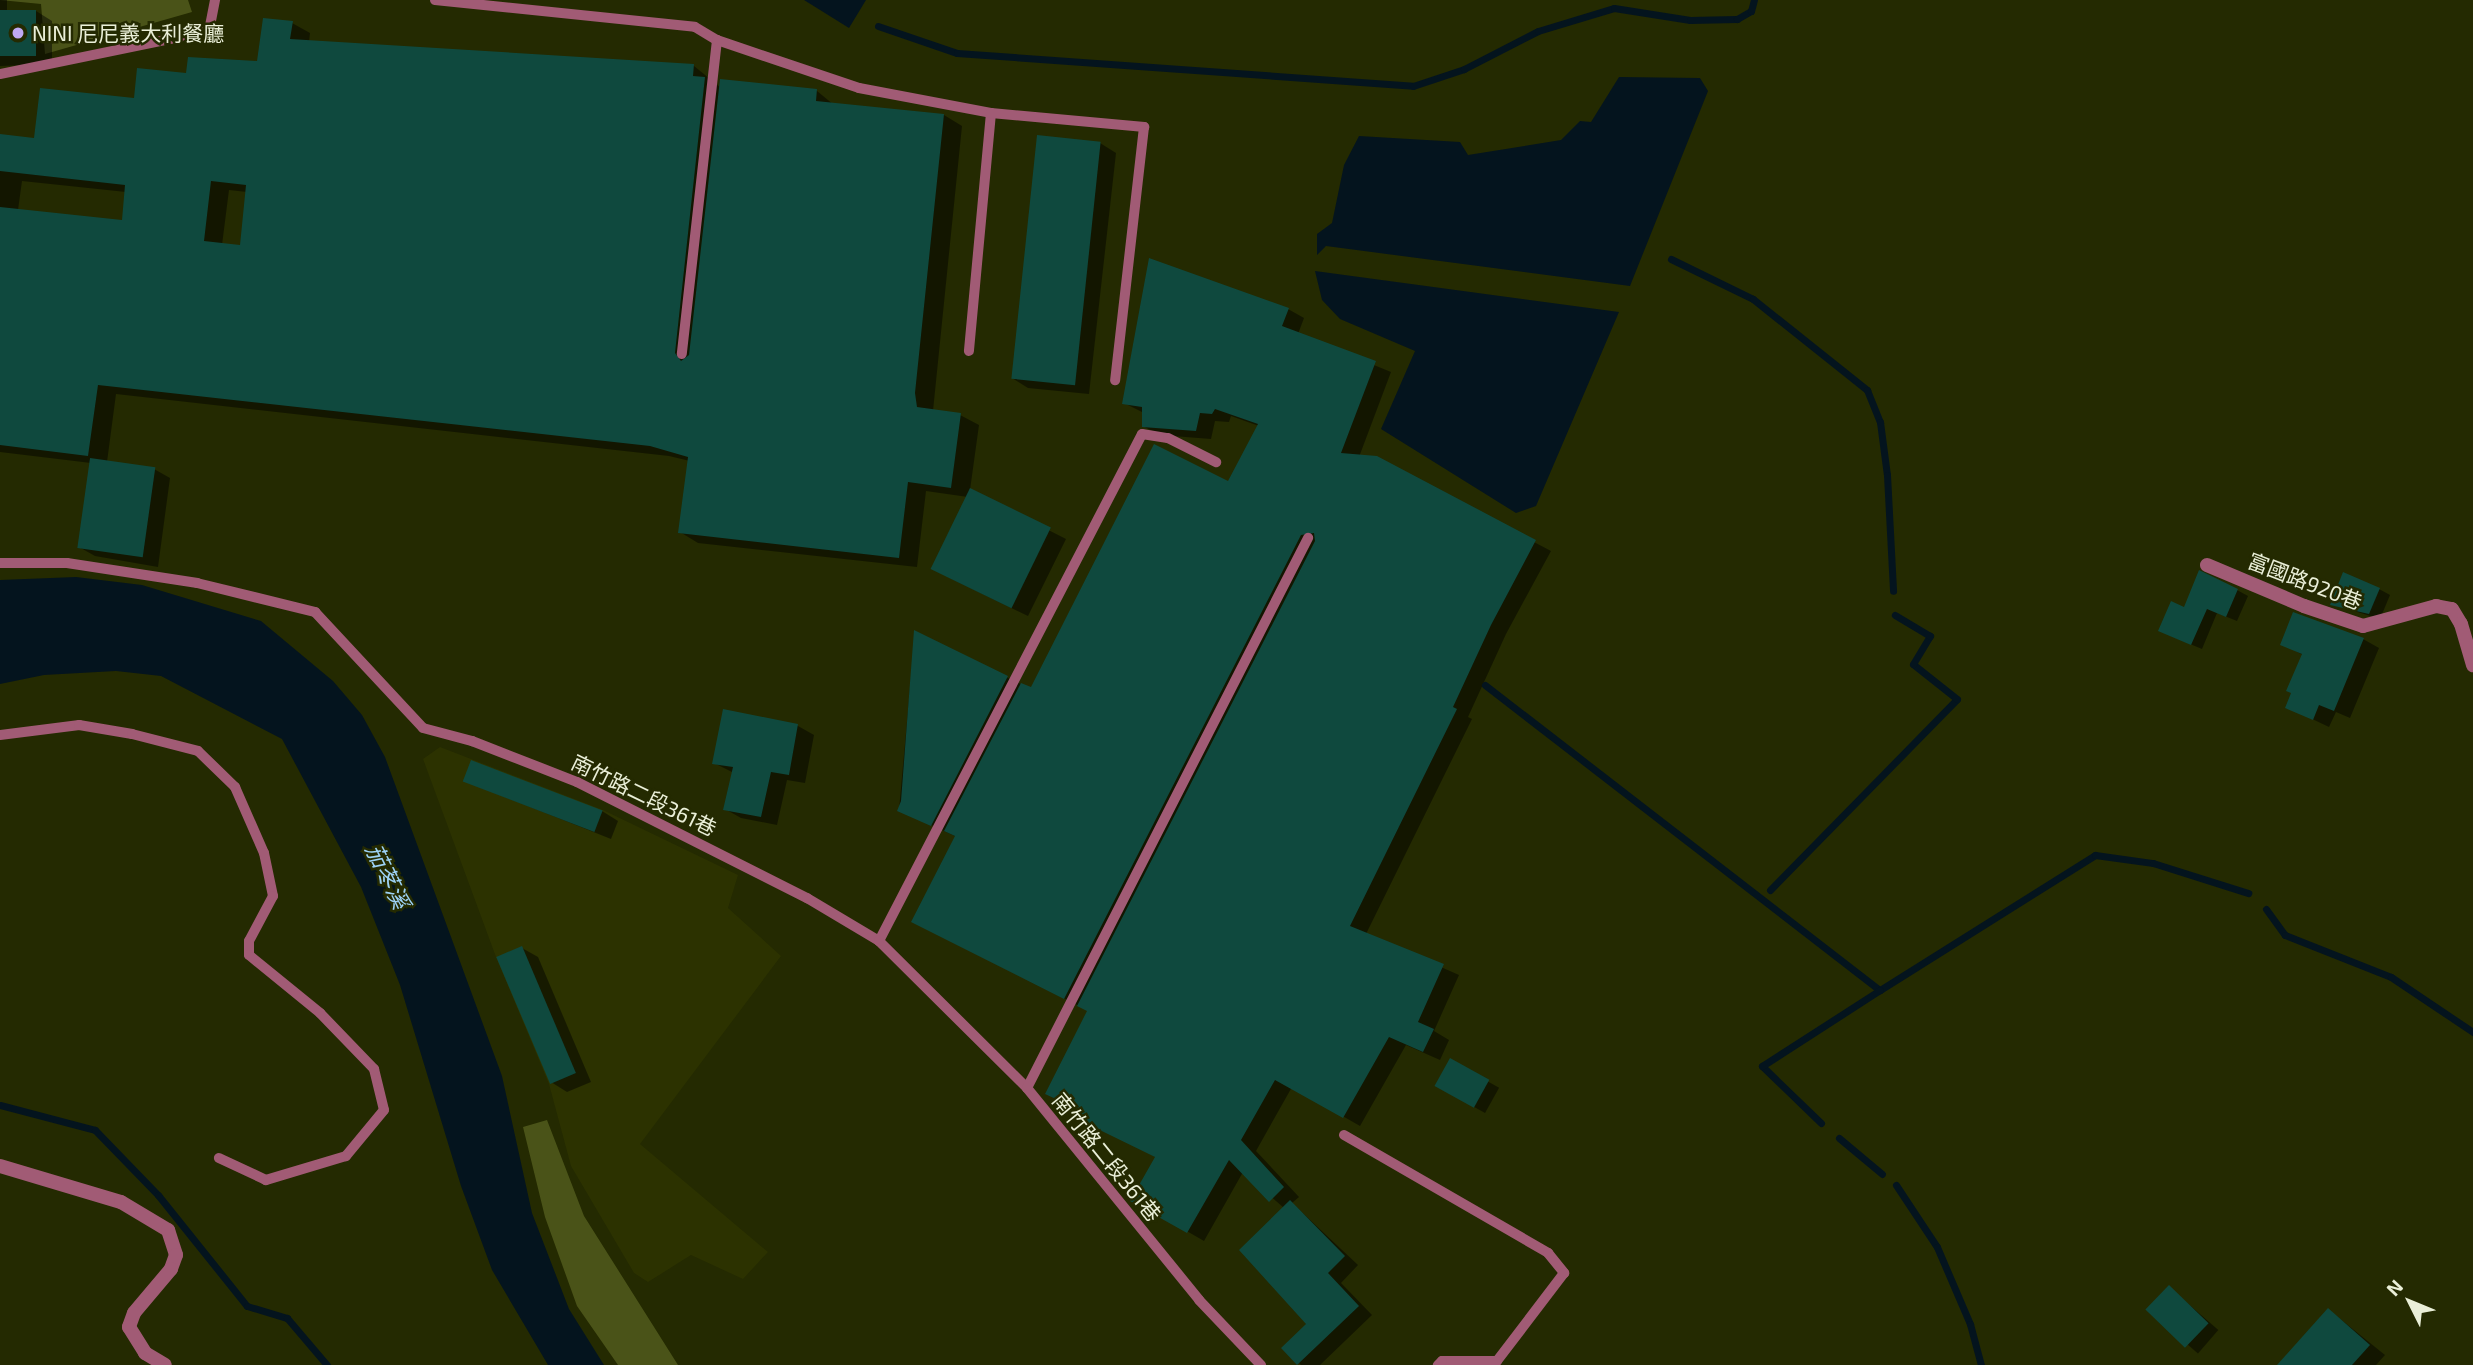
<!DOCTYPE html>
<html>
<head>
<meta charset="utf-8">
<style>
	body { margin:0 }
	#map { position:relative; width:2473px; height:1365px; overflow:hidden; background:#242a01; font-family:"Exo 2","Noto Sans TC",sans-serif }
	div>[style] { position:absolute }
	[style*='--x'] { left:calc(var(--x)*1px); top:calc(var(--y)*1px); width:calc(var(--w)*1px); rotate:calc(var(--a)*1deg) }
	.built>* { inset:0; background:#2c3200 }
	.green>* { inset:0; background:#4a5318 }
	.water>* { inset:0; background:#04141e }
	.shadow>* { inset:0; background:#0007; transform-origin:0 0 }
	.stream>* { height:7px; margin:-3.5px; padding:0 3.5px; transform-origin:3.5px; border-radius:3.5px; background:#04141e }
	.building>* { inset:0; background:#0f493e; transform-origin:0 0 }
	.lane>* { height:10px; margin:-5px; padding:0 5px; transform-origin:5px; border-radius:5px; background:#a15b75 }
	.street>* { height:14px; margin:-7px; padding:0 7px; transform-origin:7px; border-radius:7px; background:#a15b75 }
	.dots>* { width:19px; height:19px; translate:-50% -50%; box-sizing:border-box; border:4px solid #242a01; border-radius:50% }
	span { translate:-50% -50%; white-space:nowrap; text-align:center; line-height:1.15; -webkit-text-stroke:5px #242a01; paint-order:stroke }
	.poi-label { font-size:21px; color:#eaefd8 }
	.left { translate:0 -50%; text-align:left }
	.street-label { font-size:21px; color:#eaefd8 }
	.water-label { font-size:23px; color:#9dd2f5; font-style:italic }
	.north { position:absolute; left:2375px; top:1267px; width:70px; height:70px; -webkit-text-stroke:5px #242a01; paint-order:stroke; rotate:313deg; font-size:19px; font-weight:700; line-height:28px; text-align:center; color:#eaefd8 }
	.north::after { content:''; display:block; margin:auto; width:24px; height:32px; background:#eaefd8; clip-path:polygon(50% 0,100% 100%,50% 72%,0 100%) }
</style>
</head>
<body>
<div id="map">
	<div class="built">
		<div style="clip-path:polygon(440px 747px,603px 810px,738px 875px,728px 908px,781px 956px,640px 1144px,768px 1252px,743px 1279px,691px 1255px,648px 1282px,634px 1273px,571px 1166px,549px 1084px,496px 957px,423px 759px)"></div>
	</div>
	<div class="green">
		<div style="clip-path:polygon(0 0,188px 0,192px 12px,45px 54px,41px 4px)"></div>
		<div style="clip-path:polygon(547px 1120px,584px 1216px,678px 1365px,618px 1365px,577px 1306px,545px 1217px,523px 1127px)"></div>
	</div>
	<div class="water">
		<div style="clip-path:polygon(804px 0,866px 0,849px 28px)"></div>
		<div style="clip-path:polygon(1619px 77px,1700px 78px,1708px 91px,1630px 286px,1326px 246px,1317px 255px,1317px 234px,1332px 223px,1344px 165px,1359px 136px,1460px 142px,1468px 155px,1561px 140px,1580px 121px,1591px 122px)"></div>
		<div style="clip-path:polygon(1315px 271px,1619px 312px,1536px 506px,1516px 513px,1381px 429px,1415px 351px,1340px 319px,1322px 300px)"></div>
		<div style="clip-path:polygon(76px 577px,142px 585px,261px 621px,333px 681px,362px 715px,385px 757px,502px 1076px,532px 1213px,569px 1309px,604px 1365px,548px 1365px,492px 1270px,461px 1186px,400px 985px,361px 887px,282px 739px,161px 676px,116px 671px,44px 675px,0 684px,0 580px)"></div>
	</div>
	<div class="shadow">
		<div style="clip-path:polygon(0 0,7px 0,7px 12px,36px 11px,52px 21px,52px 64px,0 66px)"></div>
		<div style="clip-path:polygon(evenodd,292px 23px,310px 33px,309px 42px,694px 66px,721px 88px,817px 91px,834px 105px,944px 115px,962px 126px,933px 411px,960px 415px,979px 425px,970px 490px,1066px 539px,1028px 616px,948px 577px,968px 497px,926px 491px,917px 567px,698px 543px,680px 532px,690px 461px,669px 456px,116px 394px,107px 462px,154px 469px,170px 478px,158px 567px,95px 556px,79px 547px,91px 463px,0 452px,0 136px,36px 140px,188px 75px,259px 63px,292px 23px,22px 181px,126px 192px,123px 222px,18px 210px,22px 181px,292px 23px,229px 190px,247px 192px,241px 247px,222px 245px,229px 190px)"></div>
		<div style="clip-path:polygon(1100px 143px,1116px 153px,1089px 394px,1028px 388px,1012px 378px)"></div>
		<div style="clip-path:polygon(1288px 309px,1304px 318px,1298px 334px,1391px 372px,1359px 457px,1376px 458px,1551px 551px,1506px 634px,1468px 717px,1472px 719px,1366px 934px,1459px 975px,1434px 1031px,1449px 1040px,1440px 1060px,1406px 1045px,1360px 1126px,1292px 1087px,1256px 1151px,1299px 1197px,1292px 1203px,1358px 1265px,1341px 1283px,1372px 1315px,1320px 1365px,1301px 1365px,1283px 1348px,1308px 1324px,1284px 1208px,1243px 1172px,1204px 1241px,1133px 1200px,1157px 1158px,1047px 1094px,1089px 1011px,929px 930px,957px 837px,899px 810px,915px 633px,1031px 689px,1229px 483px,1259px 426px,1231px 416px,1229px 422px,1215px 421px,1211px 439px,1160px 435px,1143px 426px,1144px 413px,1124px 403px)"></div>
		<div style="clip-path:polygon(2379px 589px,2390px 595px,2380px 619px,2332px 604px)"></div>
		<div style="clip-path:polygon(2237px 590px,2248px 596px,2237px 621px,2217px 613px,2202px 649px,2171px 636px,2185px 609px)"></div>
		<div style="clip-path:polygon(2363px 639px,2379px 648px,2350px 718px,2336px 712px,2329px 727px,2287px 707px,2303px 655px,2282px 644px)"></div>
		<div style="clip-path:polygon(725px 711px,798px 726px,814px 735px,805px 783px,787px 780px,777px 825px,741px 818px,725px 809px,734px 773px,714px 763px)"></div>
		<div style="clip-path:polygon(465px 781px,602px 811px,618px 821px,611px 839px)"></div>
		<div style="clip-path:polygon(522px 948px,538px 957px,591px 1082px,567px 1092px,551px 1082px)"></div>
		<div style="left:1451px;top:1061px;width:55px;height:29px;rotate:29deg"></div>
		<div style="left:2170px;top:1288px;width:64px;height:31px;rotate:41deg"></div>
		<div style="clip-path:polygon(2329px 1310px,2385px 1355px,2376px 1365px,2280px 1365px)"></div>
	</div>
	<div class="stream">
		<div style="--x:878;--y:26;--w:83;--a:18.9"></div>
		<div style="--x:957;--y:53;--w:457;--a:4.1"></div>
		<div style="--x:1413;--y:86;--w:54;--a:-18.4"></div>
		<div style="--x:1464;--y:69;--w:83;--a:-27.2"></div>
		<div style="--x:1538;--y:31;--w:79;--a:-16.8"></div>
		<div style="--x:1614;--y:8;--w:77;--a:9"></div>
		<div style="--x:1690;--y:20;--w:47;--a:-1.2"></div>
		<div style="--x:1737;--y:19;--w:16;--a:-30"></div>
		<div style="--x:1751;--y:11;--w:11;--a:-75"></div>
		<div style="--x:1671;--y:259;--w:91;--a:26"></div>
		<div style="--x:1753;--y:299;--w:146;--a:38.6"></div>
		<div style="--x:1867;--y:390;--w:35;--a:68"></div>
		<div style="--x:1880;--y:422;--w:53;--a:82.5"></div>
		<div style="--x:1887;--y:475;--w:116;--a:87"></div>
		<div style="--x:1485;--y:685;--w:499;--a:37.7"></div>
		<div style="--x:1880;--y:990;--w:254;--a:-32.1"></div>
		<div style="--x:2095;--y:855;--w:59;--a:7.9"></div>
		<div style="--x:2153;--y:863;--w:100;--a:17.5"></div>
		<div style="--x:1770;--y:890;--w:267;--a:-45.6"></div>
		<div style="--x:1957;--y:699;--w:56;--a:-141.5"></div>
		<div style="--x:1913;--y:664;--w:33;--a:-59"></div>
		<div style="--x:1930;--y:636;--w:41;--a:-149"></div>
		<div style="--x:2266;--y:909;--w:32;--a:54"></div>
		<div style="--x:2285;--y:935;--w:114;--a:21.6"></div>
		<div style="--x:2391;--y:977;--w:99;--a:33.9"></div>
		<div style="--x:0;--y:1105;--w:98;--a:14.7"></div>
		<div style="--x:95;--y:1130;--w:91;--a:45.9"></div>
		<div style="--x:158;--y:1195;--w:142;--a:51.3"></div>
		<div style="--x:247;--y:1306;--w:42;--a:16.7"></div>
		<div style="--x:287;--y:1318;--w:62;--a:49.6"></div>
		<div style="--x:1821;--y:1123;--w:82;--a:-136"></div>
		<div style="--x:1762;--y:1066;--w:140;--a:-32.8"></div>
		<div style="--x:1839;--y:1138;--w:56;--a:39.9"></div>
		<div style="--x:1896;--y:1185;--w:74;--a:56.5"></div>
		<div style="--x:1937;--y:1247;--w:84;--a:66.8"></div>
		<div style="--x:1970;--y:1324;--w:42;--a:75"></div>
	</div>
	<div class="building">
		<div style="left:0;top:10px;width:36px;height:46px"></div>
		<div style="clip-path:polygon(evenodd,263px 18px,293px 21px,290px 39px,694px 64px,693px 76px,705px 77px,675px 353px,681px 361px,689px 355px,720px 79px,817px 89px,816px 101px,944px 114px,915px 393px,917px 407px,961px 413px,951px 488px,908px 482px,899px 558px,678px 533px,688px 457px,650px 446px,98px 385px,88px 456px,0 445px,0 207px,122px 220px,125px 185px,0 171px,0 134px,34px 138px,40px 88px,134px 98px,137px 68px,186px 73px,188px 57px,257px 61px,263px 18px,211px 181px,246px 185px,240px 245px,204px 241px,211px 181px)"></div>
		<div style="left:1037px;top:135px;width:64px;height:245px;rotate:6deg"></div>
		<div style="clip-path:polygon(1149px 258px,1289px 308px,1282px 326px,1376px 361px,1341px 453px,1377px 456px,1536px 540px,1491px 625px,1453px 707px,1457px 709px,1350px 926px,1444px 964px,1418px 1022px,1434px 1029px,1423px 1052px,1389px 1037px,1343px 1118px,1275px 1080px,1241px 1140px,1284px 1187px,1269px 1202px,1229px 1160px,1187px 1233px,1130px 1201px,1155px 1157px,1069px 1115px,1073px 1107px,1045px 1094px,1087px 1011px,1077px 1006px,1315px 541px,1314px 533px,1301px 535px,1064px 999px,911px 922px,955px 836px,944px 831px,1021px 683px,1031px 687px,1154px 444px,1228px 481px,1258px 424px,1215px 409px,1212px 414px,1200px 413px,1196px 431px,1142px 427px,1142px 407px,1122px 404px)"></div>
		<div style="left:90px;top:458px;width:66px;height:91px;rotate:8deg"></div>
		<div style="left:970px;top:488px;width:90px;height:90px;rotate:26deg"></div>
		<div style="clip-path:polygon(2199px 570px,2238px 589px,2226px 617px,2207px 609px,2191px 645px,2158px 631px,2171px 601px,2184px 607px)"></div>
		<div style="clip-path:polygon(2343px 572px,2380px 588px,2369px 614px,2330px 605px)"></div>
		<div style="clip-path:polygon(2293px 612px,2364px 638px,2334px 711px,2319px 705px,2313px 720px,2285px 708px,2291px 693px,2286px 691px,2302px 654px,2280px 645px)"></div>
		<div style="clip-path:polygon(914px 630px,1008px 676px,931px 826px,897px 811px,901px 801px)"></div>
		<div style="clip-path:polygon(723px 709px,798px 724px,789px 775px,771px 772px,761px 817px,723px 810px,733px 767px,712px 764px)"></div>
		<div style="left:471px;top:760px;width:141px;height:23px;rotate:21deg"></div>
		<div style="left:522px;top:946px;width:138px;height:28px;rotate:67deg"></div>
		<div style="left:1450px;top:1058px;width:45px;height:32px;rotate:29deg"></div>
		<div style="clip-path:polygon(1290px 1200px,1345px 1256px,1328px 1273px,1359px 1306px,1297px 1365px,1281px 1348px,1306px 1324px,1239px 1250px)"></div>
		<div style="left:2169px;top:1285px;width:55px;height:34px;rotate:44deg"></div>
		<div style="clip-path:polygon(2328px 1308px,2370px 1345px,2352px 1365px,2277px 1365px)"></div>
	</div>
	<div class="lane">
		<div style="--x:435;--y:0;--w:261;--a:5.9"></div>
		<div style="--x:695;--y:27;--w:26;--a:31"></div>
		<div style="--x:717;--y:40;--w:316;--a:96.4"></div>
		<div style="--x:717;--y:40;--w:150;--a:18.7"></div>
		<div style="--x:859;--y:88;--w:134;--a:10.7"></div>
		<div style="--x:991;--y:113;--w:239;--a:95.3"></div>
		<div style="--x:0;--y:74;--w:213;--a:-11.6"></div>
		<div style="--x:209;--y:31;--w:32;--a:-79"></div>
		<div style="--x:991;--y:113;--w:154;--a:5.2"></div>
		<div style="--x:1144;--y:127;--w:255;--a:96.5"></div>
		<div style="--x:0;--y:563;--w:67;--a:0"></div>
		<div style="--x:67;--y:563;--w:132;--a:8.7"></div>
		<div style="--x:197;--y:583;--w:122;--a:13.8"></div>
		<div style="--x:315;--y:612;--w:158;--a:47"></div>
		<div style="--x:423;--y:728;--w:51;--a:14.9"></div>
		<div style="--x:472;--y:741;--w:113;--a:21.3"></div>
		<div style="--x:577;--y:782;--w:258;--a:26.8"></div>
		<div style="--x:807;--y:898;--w:84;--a:30.8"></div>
		<div style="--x:879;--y:941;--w:209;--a:44.8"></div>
		<div style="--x:1027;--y:1088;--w:273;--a:50.9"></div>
		<div style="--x:1199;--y:1300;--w:90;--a:46.4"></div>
		<div style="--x:0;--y:735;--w:80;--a:-7.2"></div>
		<div style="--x:79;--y:725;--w:54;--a:9.6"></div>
		<div style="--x:132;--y:734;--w:68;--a:14.4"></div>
		<div style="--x:198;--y:751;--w:52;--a:44.2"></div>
		<div style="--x:235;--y:787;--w:72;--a:66.3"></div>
		<div style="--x:264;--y:853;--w:44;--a:78.2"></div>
		<div style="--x:273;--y:896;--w:51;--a:118.1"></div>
		<div style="--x:249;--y:941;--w:14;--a:90"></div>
		<div style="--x:249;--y:955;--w:92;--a:39.2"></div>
		<div style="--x:320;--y:1013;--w:78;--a:46"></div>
		<div style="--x:374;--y:1069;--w:42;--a:76.3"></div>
		<div style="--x:384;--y:1110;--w:60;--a:129.6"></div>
		<div style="--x:346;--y:1156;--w:84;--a:163.3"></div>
		<div style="--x:266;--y:1180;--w:52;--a:-154.9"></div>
		<div style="--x:879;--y:941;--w:571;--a:-62.58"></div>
		<div style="--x:1142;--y:434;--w:26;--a:9"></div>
		<div style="--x:1168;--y:438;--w:54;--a:26.6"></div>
		<div style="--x:1027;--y:1088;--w:618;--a:-62.94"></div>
		<div style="--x:1344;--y:1135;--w:236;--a:30"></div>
		<div style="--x:1548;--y:1253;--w:26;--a:51"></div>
		<div style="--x:1564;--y:1273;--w:111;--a:127.3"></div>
		<div style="--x:1497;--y:1361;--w:55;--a:180"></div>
		<div style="--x:1442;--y:1361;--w:6;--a:135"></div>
	</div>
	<div class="street">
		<div style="--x:2207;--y:565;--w:105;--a:22.9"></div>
		<div style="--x:2304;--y:606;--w:62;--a:18.7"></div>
		<div style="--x:2363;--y:626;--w:76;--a:-15.3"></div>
		<div style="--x:2436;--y:606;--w:16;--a:11"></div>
		<div style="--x:2452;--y:609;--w:17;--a:59"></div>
		<div style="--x:2461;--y:624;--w:43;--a:73.7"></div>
		<div style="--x:0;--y:1166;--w:126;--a:16.6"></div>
		<div style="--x:121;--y:1202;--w:55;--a:30.8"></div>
		<div style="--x:168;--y:1230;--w:26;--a:72"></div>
		<div style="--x:176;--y:1255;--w:15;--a:110"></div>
		<div style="--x:171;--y:1269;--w:57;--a:130.1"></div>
		<div style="--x:134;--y:1313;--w:15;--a:110"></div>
		<div style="--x:129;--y:1327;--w:31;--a:58"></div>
		<div style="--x:145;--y:1353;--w:23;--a:31"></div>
	</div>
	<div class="dots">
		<div style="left:18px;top:33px;background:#bfa9f4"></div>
	</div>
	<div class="poi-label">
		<span class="left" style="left:32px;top:33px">NINI 尼尼義大利餐廳</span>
	</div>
	<div class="street-label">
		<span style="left:2305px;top:581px;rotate:21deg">富國路920巷</span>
		<span style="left:644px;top:795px;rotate:26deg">南竹路二段361巷</span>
		<span style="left:1107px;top:1157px;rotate:51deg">南竹路二段361巷</span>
	</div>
	<div class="water-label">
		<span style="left:388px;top:876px;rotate:64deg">茄苳溪</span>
	</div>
	<div class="north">N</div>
</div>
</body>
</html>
